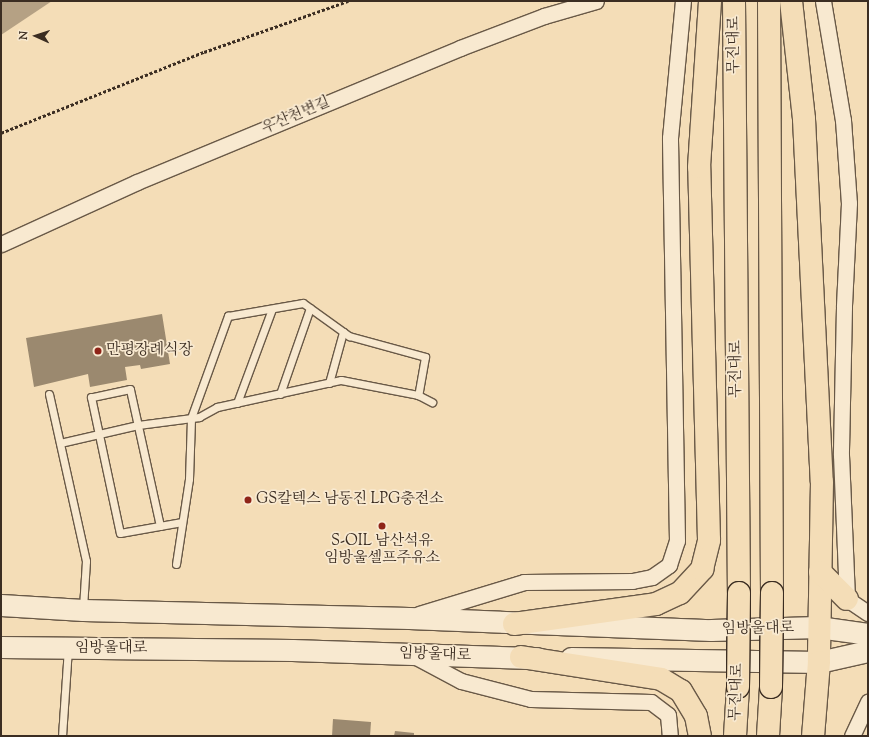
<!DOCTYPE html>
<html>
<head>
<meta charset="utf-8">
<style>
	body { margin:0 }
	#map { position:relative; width:869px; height:737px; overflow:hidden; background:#f4ddb7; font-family:"Sorts Mill Goudy","Noto Serif KR",serif }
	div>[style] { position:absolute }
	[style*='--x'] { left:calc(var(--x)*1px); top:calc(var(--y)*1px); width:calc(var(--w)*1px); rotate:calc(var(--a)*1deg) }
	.water>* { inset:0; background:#b5a184 }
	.building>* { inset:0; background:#9b896f }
	.path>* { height:2.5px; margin-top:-1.25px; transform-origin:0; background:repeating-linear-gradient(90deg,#3b2d22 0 3px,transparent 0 5px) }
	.roads { filter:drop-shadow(1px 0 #695947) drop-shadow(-1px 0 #695947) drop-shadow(0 1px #695947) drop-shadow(0 -1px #695947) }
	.lane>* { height:7px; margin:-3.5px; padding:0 3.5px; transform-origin:3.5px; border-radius:3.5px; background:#f8e9d0 }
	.street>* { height:15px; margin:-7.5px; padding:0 7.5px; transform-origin:7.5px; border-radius:7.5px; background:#f8e9d0 }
	.secondary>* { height:21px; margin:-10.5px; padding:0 10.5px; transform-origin:10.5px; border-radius:10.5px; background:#f8e9d0 }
	.highway>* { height:22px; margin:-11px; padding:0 11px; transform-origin:11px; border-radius:11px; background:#f4ddb7 }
	.bridges { filter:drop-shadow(1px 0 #3b2d22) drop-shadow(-1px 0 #3b2d22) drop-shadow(0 1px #3b2d22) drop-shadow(0 -1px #3b2d22) }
	.highway-bridge>* { height:22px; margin:-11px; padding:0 11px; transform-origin:11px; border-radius:11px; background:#f4ddb7 }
	.dots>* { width:11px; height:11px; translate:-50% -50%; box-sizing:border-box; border:2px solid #f8e9d0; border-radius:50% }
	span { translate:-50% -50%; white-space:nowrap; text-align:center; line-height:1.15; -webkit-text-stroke:3.5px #f8e9d0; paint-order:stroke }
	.street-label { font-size:15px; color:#3b2d22 }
	.poi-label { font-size:15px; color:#3b2d22 }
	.left { translate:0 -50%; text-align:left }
	.frame { position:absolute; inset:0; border:2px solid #3b2d22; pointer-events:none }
	.north { position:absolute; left:16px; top:16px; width:40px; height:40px; -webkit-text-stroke:3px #f8e9d0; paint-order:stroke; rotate:273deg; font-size:11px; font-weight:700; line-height:16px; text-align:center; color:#3b2d22 }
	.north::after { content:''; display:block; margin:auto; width:14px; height:18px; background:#3b2d22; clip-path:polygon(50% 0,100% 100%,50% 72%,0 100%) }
</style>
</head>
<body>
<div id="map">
	<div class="water">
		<div style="clip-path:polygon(1px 1px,52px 1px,1px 35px)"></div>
	</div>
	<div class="building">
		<div style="clip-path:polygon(162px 314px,170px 364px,141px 369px,140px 365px,125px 367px,127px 380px,90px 387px,88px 374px,34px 387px,26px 338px)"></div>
		<div style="clip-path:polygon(333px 719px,371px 722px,370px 736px,332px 736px)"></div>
		<div style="clip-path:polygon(395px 731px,414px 733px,414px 736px,394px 736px)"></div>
	</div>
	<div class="path">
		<div style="--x:1;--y:133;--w:219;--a:-21.8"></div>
		<div style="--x:204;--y:52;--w:153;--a:-19.5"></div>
	</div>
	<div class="roads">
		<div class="lane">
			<div style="--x:329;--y:383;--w:53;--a:-74.6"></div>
			<div style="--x:49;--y:394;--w:171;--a:77.5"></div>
			<div style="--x:86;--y:561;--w:46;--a:93.7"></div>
			<div style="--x:280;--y:394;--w:91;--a:-70.8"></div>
			<div style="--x:237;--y:403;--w:100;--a:-69.6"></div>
			<div style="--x:60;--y:443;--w:80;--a:-13"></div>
			<div style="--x:138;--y:425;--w:62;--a:-7.5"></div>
			<div style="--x:199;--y:417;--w:21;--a:-29"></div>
			<div style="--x:217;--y:407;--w:127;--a:-12.3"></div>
			<div style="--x:341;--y:380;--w:78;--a:11"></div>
			<div style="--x:418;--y:395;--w:16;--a:27"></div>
			<div style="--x:160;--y:526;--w:140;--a:-102.4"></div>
			<div style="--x:130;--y:389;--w:40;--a:168"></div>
			<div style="--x:91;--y:397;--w:139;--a:78"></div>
			<div style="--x:120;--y:533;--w:63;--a:-10.1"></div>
			<div style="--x:176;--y:564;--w:86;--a:-81.3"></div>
			<div style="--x:189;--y:479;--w:61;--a:-88.1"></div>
			<div style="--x:191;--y:418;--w:109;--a:-70.1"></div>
			<div style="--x:228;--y:316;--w:76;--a:-9.8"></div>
			<div style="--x:303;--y:303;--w:57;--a:35.7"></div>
			<div style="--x:349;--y:336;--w:79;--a:15.4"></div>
			<div style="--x:425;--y:357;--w:39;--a:100"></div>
			<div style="--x:62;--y:736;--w:87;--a:-86.1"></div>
		</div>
		<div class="street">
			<div style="--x:823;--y:1;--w:121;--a:80.5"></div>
			<div style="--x:843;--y:120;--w:83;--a:85.9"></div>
			<div style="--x:849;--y:203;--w:104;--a:92.8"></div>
			<div style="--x:844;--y:307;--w:148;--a:91.2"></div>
			<div style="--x:841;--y:455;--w:144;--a:87.6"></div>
			<div style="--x:847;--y:599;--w:25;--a:34"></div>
			<div style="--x:1;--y:244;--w:149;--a:-24.5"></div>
			<div style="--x:137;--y:182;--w:350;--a:-22.5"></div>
			<div style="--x:460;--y:48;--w:90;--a:-20.9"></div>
			<div style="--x:544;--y:16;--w:54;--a:-16.1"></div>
			<div style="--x:419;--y:614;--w:110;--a:-16.9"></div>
			<div style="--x:524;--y:582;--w:108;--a:-0.5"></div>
			<div style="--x:632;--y:581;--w:20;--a:-11"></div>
			<div style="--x:652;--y:577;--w:21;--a:-35"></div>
			<div style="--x:669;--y:565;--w:25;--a:-72"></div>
			<div style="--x:677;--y:541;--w:403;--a:-91"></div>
			<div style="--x:670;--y:138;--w:138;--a:-84.6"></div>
			<div style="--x:414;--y:656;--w:53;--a:28"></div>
			<div style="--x:461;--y:681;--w:72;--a:14.4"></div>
			<div style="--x:531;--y:699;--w:120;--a:1.4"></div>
			<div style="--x:651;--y:702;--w:21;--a:37"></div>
			<div style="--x:668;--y:715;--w:21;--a:85"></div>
			<div style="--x:852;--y:736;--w:38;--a:-65"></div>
		</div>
		<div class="secondary">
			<div style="--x:1;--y:605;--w:82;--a:3.5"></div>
			<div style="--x:83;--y:610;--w:326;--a:1.4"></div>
			<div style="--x:409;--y:618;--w:302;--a:2.3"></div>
			<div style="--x:711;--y:630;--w:107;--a:-1.6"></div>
			<div style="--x:818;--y:627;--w:50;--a:8"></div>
			<div style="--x:1;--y:647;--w:291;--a:0.6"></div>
			<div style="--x:292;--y:650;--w:246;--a:1.9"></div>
			<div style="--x:571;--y:658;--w:248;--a:0.9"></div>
			<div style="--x:819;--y:662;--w:50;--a:-12.7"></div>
		</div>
		<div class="highway">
			<div style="--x:734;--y:1;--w:592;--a:89.52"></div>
			<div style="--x:769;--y:1;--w:592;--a:89.71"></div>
			<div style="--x:791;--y:1;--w:119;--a:83.7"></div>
			<div style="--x:804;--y:119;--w:363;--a:87.2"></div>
			<div style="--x:822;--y:482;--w:180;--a:91"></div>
			<div style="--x:819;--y:662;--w:74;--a:94.6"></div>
			<div style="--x:820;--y:572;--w:38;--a:45"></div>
			<div style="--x:514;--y:624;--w:143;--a:-8"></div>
			<div style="--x:656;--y:604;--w:26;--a:-25"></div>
			<div style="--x:680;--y:593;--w:33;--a:-47"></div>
			<div style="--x:702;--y:569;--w:30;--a:-76"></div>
			<div style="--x:709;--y:540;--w:373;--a:-91.5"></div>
			<div style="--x:699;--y:167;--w:166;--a:-86.2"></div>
			<div style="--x:521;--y:657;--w:142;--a:8.9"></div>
			<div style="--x:661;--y:679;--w:23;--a:31"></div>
			<div style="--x:681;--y:691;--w:29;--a:59"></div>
			<div style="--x:696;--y:716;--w:20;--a:79"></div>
			<div style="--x:735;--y:736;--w:49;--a:-86.5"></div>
			<div style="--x:768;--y:736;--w:49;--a:-86.5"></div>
		</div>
	</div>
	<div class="bridges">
		<div class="highway-bridge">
			<div style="--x:738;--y:687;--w:94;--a:-89.4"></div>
			<div style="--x:771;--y:687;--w:94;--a:-89.4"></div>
		</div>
	</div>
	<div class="dots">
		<div style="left:98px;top:351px;background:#8f2418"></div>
		<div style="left:248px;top:500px;background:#8f2418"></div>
		<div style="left:382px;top:526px;background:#8f2418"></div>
	</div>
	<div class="street-label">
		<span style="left:735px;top:45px;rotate:-90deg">무진대로</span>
		<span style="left:296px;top:116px;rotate:-23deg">우산천변길</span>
		<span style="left:737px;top:369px;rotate:-90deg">무진대로</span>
		<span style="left:758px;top:629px;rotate:-1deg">임방울대로</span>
		<span style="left:111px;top:649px">임방울대로</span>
		<span style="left:435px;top:655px;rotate:2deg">임방울대로</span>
		<span style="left:737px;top:692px;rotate:-88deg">무진대로</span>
	</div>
	<div class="poi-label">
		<span class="left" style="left:106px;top:351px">만평장례식장</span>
		<span class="left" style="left:256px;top:500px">GS칼텍스 남동진 LPG충전소</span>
		<span style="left:382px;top:550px">S-OIL 남산석유<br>임방울셀프주유소</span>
	</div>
	<div class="frame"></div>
	<div class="north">N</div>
</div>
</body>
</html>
